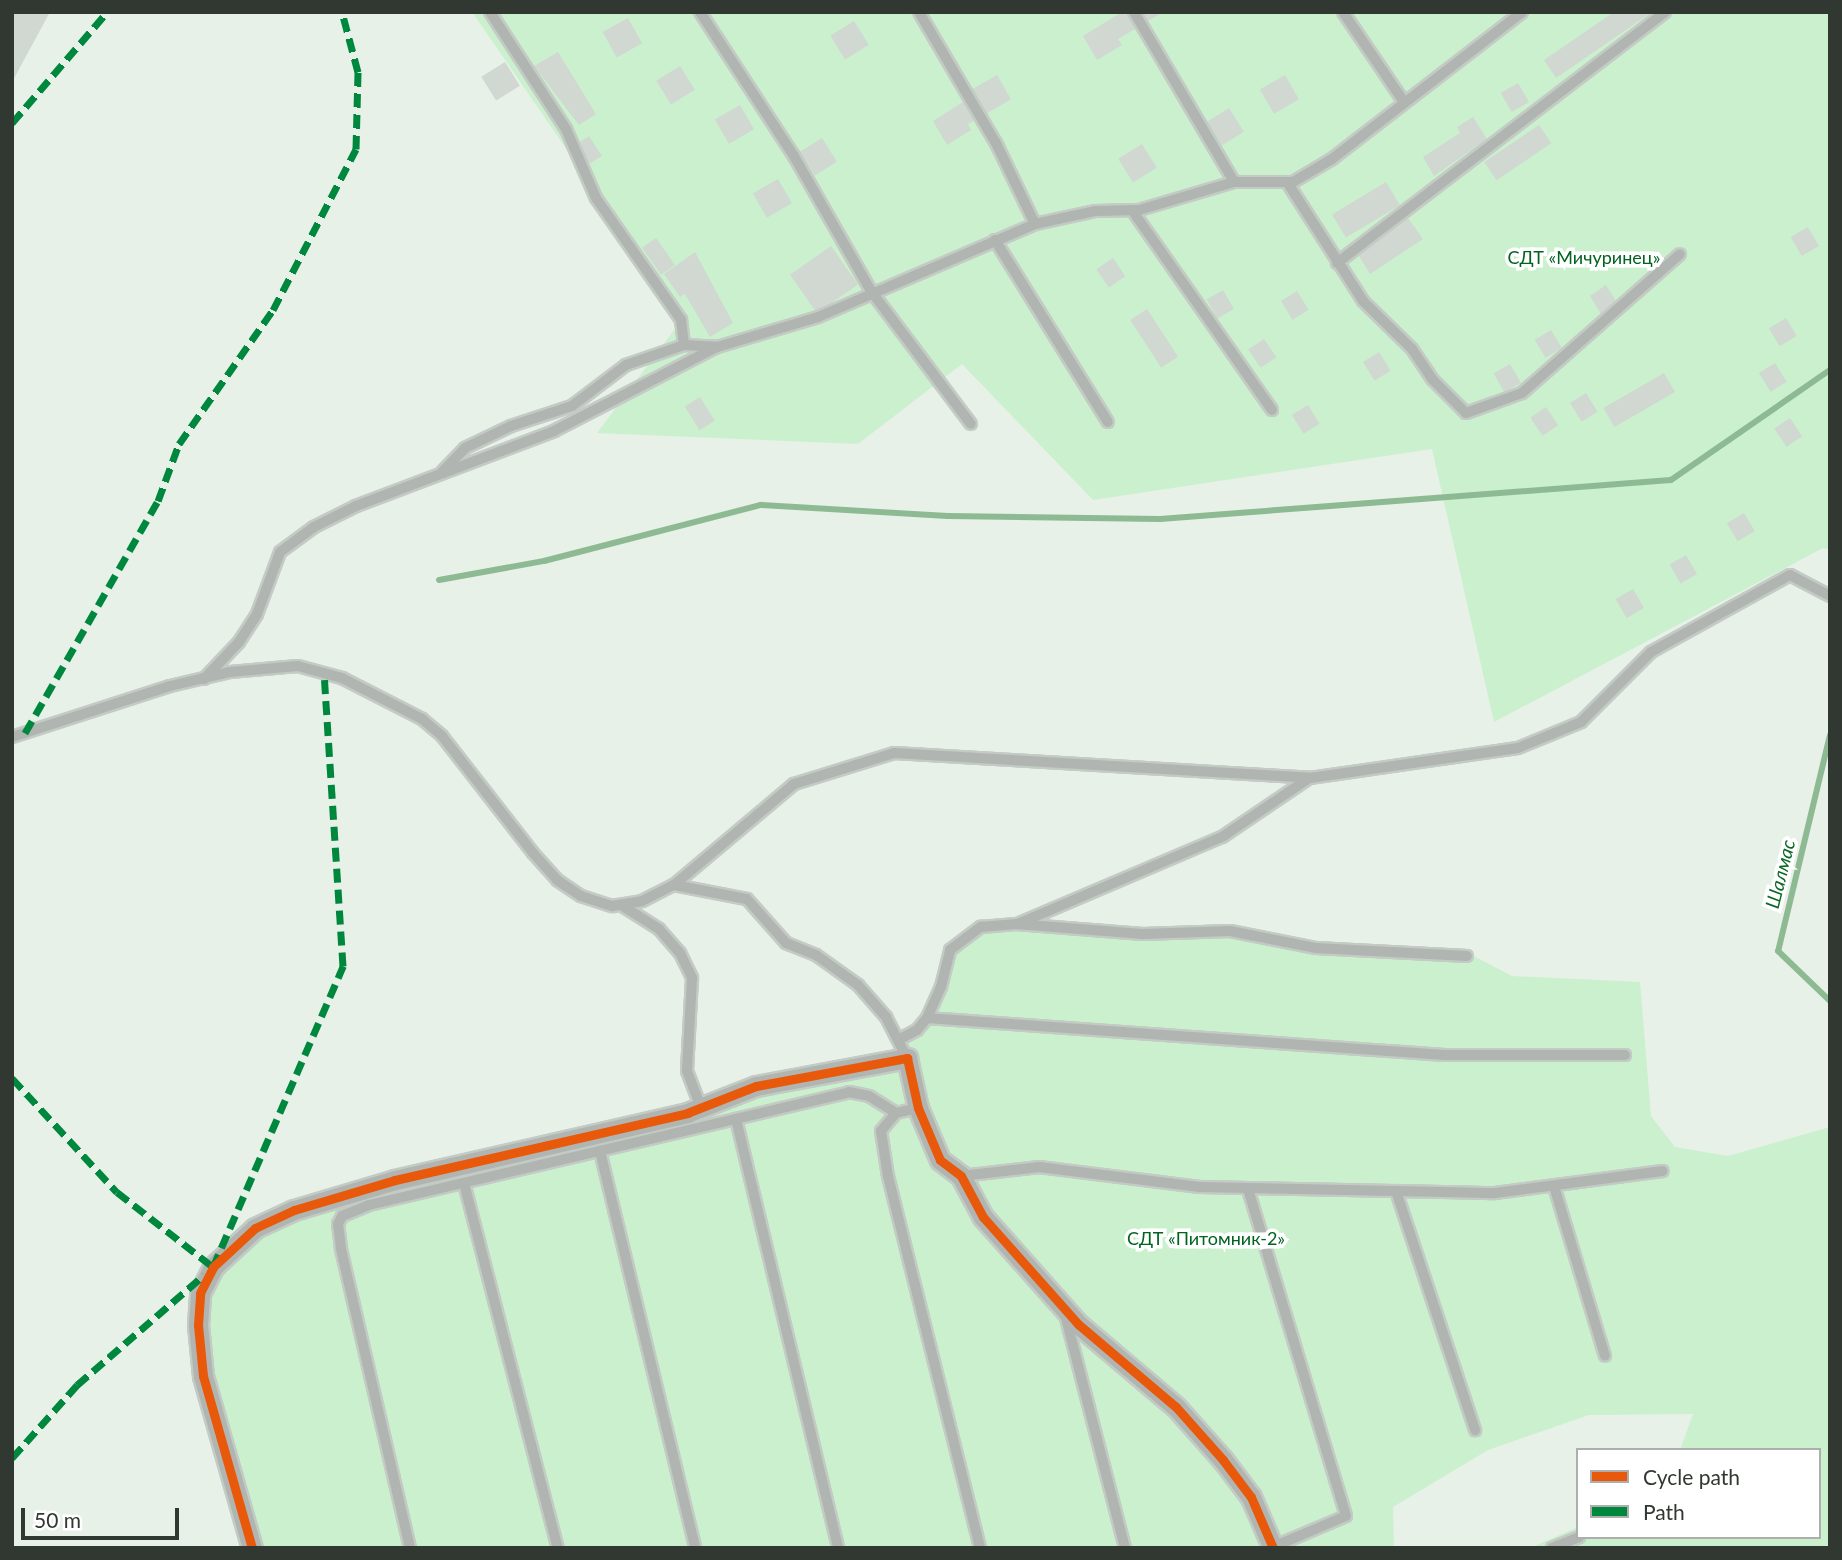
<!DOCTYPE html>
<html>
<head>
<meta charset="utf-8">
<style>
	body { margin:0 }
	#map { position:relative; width:1842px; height:1560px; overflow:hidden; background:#e7f1e8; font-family:Lato,sans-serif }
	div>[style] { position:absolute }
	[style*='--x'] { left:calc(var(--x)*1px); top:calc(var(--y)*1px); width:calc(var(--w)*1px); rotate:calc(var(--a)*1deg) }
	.green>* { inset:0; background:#cbf0ce }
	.stream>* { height:6px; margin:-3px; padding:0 3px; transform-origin:3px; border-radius:3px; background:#8dba93 }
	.building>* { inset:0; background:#d0d8d1; transform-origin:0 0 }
	.roads { filter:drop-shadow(2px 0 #c3cbc4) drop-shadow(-2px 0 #c3cbc4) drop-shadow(0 2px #c3cbc4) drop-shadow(0 -2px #c3cbc4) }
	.service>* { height:10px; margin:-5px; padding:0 5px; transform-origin:5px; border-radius:5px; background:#b0b5b1 }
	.minor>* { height:19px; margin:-9.5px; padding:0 9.5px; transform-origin:9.5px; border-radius:9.5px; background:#b0b5b1 }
	.quiet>* { height:7px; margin-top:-3.5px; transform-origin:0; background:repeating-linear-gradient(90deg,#00873e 0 14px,transparent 0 21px) }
	.cycleway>* { height:9px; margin:-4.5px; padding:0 4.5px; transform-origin:4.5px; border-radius:4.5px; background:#e8590c }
	span { translate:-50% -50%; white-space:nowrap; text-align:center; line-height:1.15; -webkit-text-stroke:7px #fff; paint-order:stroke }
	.park-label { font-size:18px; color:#006320 }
	.water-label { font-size:19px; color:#0b6927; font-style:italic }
	.frame { position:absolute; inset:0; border:14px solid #313731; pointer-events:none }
	.legend { position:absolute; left:1576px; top:1448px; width:245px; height:91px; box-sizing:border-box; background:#fff; border:2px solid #adafad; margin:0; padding:9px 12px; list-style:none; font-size:21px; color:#313731 }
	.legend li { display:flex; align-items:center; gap:14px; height:35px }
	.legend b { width:35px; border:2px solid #adafad }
	.scale { position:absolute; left:21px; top:1508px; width:158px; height:32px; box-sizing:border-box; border:4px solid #313731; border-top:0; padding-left:9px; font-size:21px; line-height:24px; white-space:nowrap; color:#313731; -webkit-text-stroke:5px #fff; paint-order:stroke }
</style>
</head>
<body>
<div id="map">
	<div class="green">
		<div style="clip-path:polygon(472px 12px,1830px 12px,1830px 550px,1823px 548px,1494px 722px,1432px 449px,1093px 500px,962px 364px,858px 444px,597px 433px,683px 318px)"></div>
		<div style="clip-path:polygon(1021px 920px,1144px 930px,1235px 928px,1311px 944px,1466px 952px,1512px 976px,1640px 982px,1651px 1116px,1675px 1147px,1728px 1156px,1830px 1127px,1830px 1548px,1530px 1548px,1578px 1527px,1578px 1537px,1819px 1537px,1819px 1450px,1680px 1450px,1693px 1414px,1589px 1415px,1488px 1450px,1393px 1507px,1394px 1548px,255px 1548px,210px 1374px,202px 1319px,213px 1274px,257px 1232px,298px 1213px,758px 1090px,911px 1059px,902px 1034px,924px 1013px,935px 988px,944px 947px,982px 921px)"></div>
	</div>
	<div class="stream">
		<div style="--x:439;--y:580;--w:107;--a:-10.3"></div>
		<div style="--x:544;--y:561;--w:224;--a:-14.5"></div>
		<div style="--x:761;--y:505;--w:187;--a:3.4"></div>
		<div style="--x:948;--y:516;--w:212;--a:0.8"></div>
		<div style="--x:1160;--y:519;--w:512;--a:-4.36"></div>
		<div style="--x:1671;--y:480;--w:193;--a:-34.7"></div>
		<div style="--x:1830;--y:735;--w:222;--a:103.5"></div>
		<div style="--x:1778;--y:951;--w:72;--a:43.9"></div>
	</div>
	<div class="building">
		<div style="clip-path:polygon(12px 12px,50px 12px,12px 82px)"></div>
		<div style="clip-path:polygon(1122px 12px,1127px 12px,1135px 29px,1118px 39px,1122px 45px,1097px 60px,1083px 36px)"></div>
		<div style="clip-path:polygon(1143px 12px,1163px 12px,1148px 21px)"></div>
		<div style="clip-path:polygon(1614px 12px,1652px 12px,1556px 78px,1544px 60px)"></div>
		<div style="left:628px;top:18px;width:29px;height:29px;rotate:61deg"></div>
		<div style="left:854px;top:21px;width:28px;height:28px;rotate:58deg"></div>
		<div style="clip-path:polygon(558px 52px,596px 114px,579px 125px,534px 66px)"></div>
		<div style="left:505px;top:62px;width:28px;height:28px;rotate:58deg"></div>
		<div style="left:680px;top:66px;width:28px;height:28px;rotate:58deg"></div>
		<div style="left:997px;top:75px;width:28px;height:28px;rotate:60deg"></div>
		<div style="left:1285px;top:75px;width:28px;height:29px;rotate:60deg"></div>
		<div style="left:1518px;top:83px;width:22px;height:20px;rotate:60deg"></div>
		<div style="clip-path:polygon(963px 102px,974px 121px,968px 124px,971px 130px,947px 145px,933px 121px)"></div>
		<div style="left:740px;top:105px;width:28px;height:29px;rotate:60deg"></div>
		<div style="left:1229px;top:108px;width:28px;height:26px;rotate:58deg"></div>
		<div style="clip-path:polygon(1473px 117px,1487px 139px,1434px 176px,1423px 157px,1460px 133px,1457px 127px)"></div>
		<div style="left:1539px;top:125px;width:22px;height:66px;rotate:56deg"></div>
		<div style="clip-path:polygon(589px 136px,602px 156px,589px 164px,580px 142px)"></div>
		<div style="left:822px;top:138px;width:28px;height:26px;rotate:58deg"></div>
		<div style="left:1142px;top:144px;width:28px;height:28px;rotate:58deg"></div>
		<div style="left:778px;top:179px;width:28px;height:29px;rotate:60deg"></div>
		<div style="left:1386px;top:182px;width:27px;height:63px;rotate:59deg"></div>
		<div style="clip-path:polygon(1408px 218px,1423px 239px,1370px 274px,1359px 256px)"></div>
		<div style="left:1808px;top:227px;width:22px;height:20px;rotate:60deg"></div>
		<div style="left:656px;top:238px;width:33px;height:17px;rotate:55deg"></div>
		<div style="left:831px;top:246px;width:47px;height:50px;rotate:55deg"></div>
		<div style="clip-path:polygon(695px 252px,733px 323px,710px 337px,685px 294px,680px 297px,664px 274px)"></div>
		<div style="left:1113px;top:258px;width:22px;height:20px;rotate:56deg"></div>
		<div style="clip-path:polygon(1606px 285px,1616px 301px,1601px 314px,1590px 296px)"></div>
		<div style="left:1223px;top:290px;width:22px;height:19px;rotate:60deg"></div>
		<div style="left:1297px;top:291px;width:22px;height:19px;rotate:58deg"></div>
		<div style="left:1147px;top:309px;width:57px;height:20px;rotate:57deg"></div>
		<div style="left:1786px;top:318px;width:21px;height:20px;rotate:59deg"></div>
		<div style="left:1551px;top:330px;width:21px;height:19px;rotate:59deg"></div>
		<div style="left:1264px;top:339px;width:22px;height:19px;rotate:56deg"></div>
		<div style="left:1379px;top:352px;width:22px;height:19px;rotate:58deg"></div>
		<div style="left:1775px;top:363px;width:22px;height:19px;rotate:58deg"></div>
		<div style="left:1510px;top:364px;width:22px;height:19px;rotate:60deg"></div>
		<div style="left:1664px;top:373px;width:22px;height:70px;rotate:60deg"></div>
		<div style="left:1586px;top:393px;width:22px;height:19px;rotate:58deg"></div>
		<div style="left:700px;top:397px;width:28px;height:18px;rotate:58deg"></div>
		<div style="left:1308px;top:405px;width:22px;height:19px;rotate:58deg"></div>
		<div style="left:1546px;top:407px;width:22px;height:19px;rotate:56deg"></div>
		<div style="left:1790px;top:418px;width:22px;height:19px;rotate:56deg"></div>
		<div style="left:1744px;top:513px;width:21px;height:20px;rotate:59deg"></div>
		<div style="left:1686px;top:555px;width:22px;height:19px;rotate:60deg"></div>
		<div style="left:1633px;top:589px;width:22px;height:20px;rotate:60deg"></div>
	</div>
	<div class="roads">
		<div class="service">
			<div style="--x:490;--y:12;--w:140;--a:57"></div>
			<div style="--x:566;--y:129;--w:75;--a:66.5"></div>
			<div style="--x:596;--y:198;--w:149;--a:55.1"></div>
			<div style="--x:681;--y:320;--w:25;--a:83"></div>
			<div style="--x:700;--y:12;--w:172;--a:56.9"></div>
			<div style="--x:794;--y:156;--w:155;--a:60.3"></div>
			<div style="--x:871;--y:291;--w:166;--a:53.1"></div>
			<div style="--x:919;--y:12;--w:152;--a:59.6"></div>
			<div style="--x:996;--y:143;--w:90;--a:64.3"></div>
			<div style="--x:1134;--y:12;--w:197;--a:59.5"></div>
			<div style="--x:1343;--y:12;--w:109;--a:55.9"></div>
			<div style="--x:1287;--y:182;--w:141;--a:57.4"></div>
			<div style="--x:1363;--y:301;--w:69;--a:44.4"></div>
			<div style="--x:1412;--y:349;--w:36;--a:56"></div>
			<div style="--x:1432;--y:379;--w:48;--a:45"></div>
			<div style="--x:1466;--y:413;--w:59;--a:-19.7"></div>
			<div style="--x:1522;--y:393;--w:210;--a:-41.3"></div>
			<div style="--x:1132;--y:210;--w:244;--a:55"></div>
			<div style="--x:995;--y:240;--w:214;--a:58.2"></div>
			<div style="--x:1337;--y:263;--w:413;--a:-37.4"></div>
			<div style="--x:442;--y:472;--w:33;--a:-46"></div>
			<div style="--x:465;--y:448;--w:51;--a:-25.6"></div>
			<div style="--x:511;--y:426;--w:64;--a:-18.2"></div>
			<div style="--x:572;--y:406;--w:68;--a:-37.2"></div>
			<div style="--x:626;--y:365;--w:61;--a:-19"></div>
			<div style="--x:684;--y:345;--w:33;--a:3"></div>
			<div style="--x:204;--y:679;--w:51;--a:-46.6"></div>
			<div style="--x:239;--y:642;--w:33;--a:-57"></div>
			<div style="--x:257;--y:614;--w:66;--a:-69.6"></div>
			<div style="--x:280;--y:552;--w:42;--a:-36.3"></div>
			<div style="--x:314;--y:527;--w:47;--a:-26.6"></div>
			<div style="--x:356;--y:506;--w:212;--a:-20.7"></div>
			<div style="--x:554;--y:431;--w:183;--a:-27.3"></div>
			<div style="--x:717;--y:347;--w:105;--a:-16.5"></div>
			<div style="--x:818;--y:317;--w:236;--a:-23.2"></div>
			<div style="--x:1035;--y:224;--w:61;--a:-12.2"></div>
			<div style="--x:1095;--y:211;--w:44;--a:-1.3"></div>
			<div style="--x:1139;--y:210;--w:99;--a:-16.4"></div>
			<div style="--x:1234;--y:182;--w:59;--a:0"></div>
			<div style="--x:1293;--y:182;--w:45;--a:-30.5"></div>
			<div style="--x:1332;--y:159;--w:240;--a:-37.7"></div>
			<div style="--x:12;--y:737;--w:166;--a:-17.9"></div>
			<div style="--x:170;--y:686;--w:62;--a:-13.1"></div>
			<div style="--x:230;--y:672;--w:68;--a:-5"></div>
			<div style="--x:298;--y:666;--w:46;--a:15.3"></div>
			<div style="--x:342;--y:678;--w:90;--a:27.1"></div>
			<div style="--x:422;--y:719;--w:26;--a:40"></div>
			<div style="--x:442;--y:736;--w:148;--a:52.1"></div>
			<div style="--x:533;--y:853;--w:36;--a:48"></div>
			<div style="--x:557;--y:880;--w:29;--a:34"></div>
			<div style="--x:581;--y:896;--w:33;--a:18"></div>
			<div style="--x:612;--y:906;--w:30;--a:-9"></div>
			<div style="--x:642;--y:901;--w:36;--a:-27"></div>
			<div style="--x:674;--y:885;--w:74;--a:10.9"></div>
			<div style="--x:747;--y:899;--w:59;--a:48.4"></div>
			<div style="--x:786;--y:943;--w:32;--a:22"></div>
			<div style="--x:816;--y:955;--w:52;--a:35.5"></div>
			<div style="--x:858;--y:985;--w:43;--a:48.8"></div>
			<div style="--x:886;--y:1017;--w:46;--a:62.9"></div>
			<div style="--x:674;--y:885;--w:157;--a:-40.1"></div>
			<div style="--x:794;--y:784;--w:105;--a:-17.2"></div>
			<div style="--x:894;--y:753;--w:417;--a:3.4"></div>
			<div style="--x:1310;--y:778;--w:210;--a:-8.2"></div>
			<div style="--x:1518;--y:748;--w:68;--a:-22.4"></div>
			<div style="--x:1581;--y:722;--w:99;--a:-45"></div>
			<div style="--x:1651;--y:652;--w:159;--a:-29"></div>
			<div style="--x:1790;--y:575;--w:45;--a:27.7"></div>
			<div style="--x:621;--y:905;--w:45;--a:32.3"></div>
			<div style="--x:659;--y:929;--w:32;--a:49"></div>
			<div style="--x:680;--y:953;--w:28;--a:64"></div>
			<div style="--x:692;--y:978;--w:93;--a:93.1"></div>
			<div style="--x:687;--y:1071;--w:40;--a:69"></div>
			<div style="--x:1020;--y:923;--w:220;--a:-23.1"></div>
			<div style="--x:1222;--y:837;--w:105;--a:-34.1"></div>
			<div style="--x:927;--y:1018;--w:519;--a:4.09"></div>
			<div style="--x:1445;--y:1055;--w:180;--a:0"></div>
			<div style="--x:900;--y:1039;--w:19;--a:-28"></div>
			<div style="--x:917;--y:1030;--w:16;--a:-50"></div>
			<div style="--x:927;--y:1018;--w:34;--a:-66"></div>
			<div style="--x:941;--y:987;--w:38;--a:-76"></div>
			<div style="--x:950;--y:950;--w:39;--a:-37"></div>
			<div style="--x:981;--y:927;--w:35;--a:-5"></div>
			<div style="--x:1016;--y:924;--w:127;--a:4.5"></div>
			<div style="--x:1143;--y:934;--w:87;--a:-2"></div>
			<div style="--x:1230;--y:931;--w:88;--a:11.2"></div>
			<div style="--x:1316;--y:948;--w:151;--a:3"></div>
			<div style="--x:896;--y:1113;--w:23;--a:130"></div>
			<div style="--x:881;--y:1131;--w:46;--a:81.2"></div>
			<div style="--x:888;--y:1176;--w:383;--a:76.1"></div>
			<div style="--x:736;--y:1119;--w:441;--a:76.6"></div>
			<div style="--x:600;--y:1151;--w:408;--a:76.5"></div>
			<div style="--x:961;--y:1176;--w:79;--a:-6.6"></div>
			<div style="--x:1039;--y:1167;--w:162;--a:7.1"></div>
			<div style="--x:1200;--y:1187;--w:295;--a:1.2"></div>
			<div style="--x:1495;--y:1193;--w:169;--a:-7.5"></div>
			<div style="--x:464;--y:1183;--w:377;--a:75.6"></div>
			<div style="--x:1554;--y:1186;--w:177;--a:73.3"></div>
			<div style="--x:1248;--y:1189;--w:341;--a:73.3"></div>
			<div style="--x:1346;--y:1516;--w:79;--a:157"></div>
			<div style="--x:1396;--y:1191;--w:252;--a:71.7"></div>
			<div style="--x:1066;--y:1318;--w:237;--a:75.6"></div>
			<div style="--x:410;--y:1548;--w:308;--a:-103"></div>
			<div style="--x:341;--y:1248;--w:24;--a:-97"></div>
			<div style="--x:338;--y:1224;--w:9;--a:-63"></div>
			<div style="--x:342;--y:1216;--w:29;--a:-22"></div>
			<div style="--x:369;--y:1205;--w:493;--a:-13.2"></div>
			<div style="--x:849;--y:1092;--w:20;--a:11"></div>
			<div style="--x:869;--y:1096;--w:32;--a:32"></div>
			<div style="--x:896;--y:1113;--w:23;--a:-13"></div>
			<div style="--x:1552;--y:1548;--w:29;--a:-22"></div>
		</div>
		<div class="minor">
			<div style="--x:252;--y:1548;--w:179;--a:-105.9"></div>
			<div style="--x:203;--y:1376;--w:51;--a:-95.6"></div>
			<div style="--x:198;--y:1325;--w:32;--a:-86"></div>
			<div style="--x:200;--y:1293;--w:29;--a:-63"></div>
			<div style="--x:213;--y:1267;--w:57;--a:-42.9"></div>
			<div style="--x:255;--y:1228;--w:43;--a:-24.8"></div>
			<div style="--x:294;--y:1210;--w:105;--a:-16.5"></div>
			<div style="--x:395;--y:1180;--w:300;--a:-12.9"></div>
			<div style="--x:687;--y:1113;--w:74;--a:-21.4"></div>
			<div style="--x:756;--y:1086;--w:154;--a:-10.5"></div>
			<div style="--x:907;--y:1058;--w:51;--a:77.6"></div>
			<div style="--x:918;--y:1108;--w:56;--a:67.1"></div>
			<div style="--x:940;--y:1160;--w:26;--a:37"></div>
			<div style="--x:961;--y:1176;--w:47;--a:61.8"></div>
			<div style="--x:983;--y:1217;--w:143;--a:48.4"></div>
			<div style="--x:1078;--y:1324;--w:128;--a:40.3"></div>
			<div style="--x:1176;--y:1407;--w:71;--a:48.4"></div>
			<div style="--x:1223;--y:1460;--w:46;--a:52.9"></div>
			<div style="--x:1251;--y:1497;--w:56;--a:66.7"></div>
		</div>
	</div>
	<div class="quiet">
		<div style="--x:12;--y:123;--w:146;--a:-49.4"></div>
		<div style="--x:25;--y:733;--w:267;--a:-60.2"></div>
		<div style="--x:158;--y:501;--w:61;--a:-69.8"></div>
		<div style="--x:179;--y:444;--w:164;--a:-55"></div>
		<div style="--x:273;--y:310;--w:181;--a:-62.7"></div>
		<div style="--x:356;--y:149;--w:77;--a:-88.5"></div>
		<div style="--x:358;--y:72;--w:62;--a:-104.9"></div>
		<div style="--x:12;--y:1078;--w:155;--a:47.4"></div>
		<div style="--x:117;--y:1192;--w:122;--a:38"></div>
		<div style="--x:213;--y:1267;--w:328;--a:-66.6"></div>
		<div style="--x:343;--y:966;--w:294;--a:-93.7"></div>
		<div style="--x:12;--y:1458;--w:98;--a:-48.3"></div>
		<div style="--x:77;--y:1385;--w:168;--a:-40.9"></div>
	</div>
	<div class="cycleway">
		<div style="--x:252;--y:1548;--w:179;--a:-105.9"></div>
		<div style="--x:203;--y:1376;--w:51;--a:-95.6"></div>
		<div style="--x:198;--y:1325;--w:32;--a:-86"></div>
		<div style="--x:200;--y:1293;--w:29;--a:-63"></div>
		<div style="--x:213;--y:1267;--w:57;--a:-42.9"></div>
		<div style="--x:255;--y:1228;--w:43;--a:-24.8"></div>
		<div style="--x:294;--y:1210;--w:105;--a:-16.5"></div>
		<div style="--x:395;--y:1180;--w:300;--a:-12.9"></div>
		<div style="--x:687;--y:1113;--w:74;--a:-21.4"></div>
		<div style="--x:756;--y:1086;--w:154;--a:-10.5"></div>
		<div style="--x:907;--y:1058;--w:51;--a:77.6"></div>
		<div style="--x:918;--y:1108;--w:56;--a:67.1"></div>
		<div style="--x:940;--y:1160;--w:26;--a:37"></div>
		<div style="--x:961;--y:1176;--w:47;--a:61.8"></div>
		<div style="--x:983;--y:1217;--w:143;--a:48.4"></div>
		<div style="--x:1078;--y:1324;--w:128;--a:40.3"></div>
		<div style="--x:1176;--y:1407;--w:71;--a:48.4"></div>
		<div style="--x:1223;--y:1460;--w:46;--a:52.9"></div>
		<div style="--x:1251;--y:1497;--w:56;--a:66.7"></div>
	</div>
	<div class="park-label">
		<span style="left:1584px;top:257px">СДТ «Мичуринец»</span>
		<span style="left:1206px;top:1238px">СДТ «Питомник-2»</span>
	</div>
	<div class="water-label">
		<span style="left:1780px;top:874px;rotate:-76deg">Шалмас</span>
	</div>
	<div class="frame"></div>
	<ul class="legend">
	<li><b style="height:9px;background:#e8590c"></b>Cycle path</li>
	<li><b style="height:9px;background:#00873e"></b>Path</li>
	</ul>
	<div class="scale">50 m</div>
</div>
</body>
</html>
